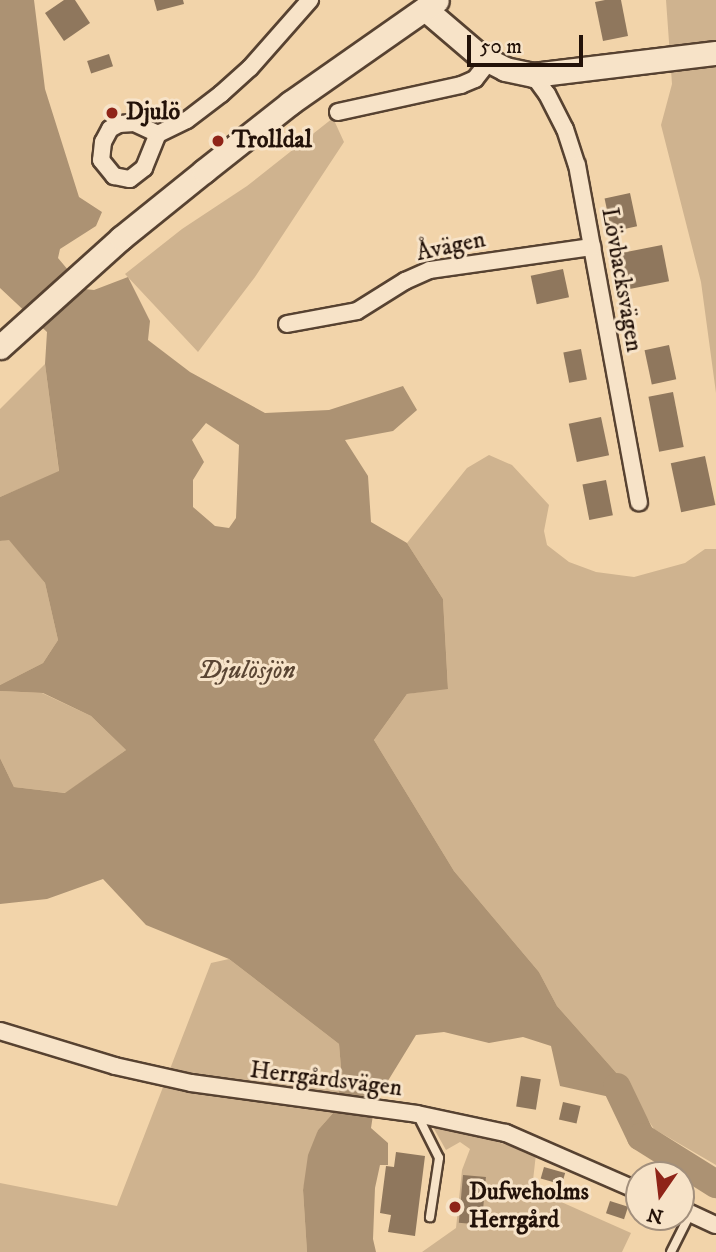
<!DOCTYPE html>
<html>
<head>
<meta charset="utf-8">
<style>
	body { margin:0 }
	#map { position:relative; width:716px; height:1252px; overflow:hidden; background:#f2d4aa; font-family:"IM FELL DW Pica",serif }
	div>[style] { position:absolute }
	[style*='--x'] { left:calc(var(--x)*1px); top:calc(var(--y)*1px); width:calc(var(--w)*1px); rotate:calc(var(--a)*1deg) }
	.green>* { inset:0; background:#cfb38f }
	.water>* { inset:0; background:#ac9273 }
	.river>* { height:28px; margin:-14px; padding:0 14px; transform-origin:14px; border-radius:14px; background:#ac9273 }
	.building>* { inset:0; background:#8f775d; transform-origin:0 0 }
	.roads { filter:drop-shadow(2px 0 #574231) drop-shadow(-2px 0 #574231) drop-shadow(0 2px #574231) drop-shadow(0 -2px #574231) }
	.lane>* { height:8px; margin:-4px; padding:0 4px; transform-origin:4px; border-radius:4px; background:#f7e3c8 }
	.street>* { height:16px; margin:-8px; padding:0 8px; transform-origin:8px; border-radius:8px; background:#f7e3c8 }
	.secondary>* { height:23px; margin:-11.5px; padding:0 11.5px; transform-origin:11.5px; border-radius:11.5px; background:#f7e3c8 }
	.dots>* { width:19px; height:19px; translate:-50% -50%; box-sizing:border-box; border:4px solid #f7e3c8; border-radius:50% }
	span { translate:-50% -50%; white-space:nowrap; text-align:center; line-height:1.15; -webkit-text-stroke:6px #f7e3c8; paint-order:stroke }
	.poi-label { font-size:24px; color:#231209; font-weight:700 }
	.left { translate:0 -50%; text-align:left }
	.street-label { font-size:24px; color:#231209 }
	.water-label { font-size:26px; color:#5a4533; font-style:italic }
	.north { position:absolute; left:625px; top:1161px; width:70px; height:70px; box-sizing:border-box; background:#f7e3c8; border:2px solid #a28f7c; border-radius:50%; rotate:194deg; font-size:19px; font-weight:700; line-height:28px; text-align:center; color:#231209 }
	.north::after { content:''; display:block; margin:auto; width:24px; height:32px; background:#8f2418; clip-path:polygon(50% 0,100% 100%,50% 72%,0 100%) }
	.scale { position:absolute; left:467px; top:35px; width:116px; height:32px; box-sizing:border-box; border:4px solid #231209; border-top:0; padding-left:9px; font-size:21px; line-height:24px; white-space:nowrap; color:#231209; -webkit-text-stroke:5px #f7e3c8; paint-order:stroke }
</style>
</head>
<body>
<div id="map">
	<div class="green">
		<div style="clip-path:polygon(666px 0,716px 0,716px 393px,701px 282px,661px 125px,672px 84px)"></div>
		<div style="clip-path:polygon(333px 118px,344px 142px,255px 277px,198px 352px,125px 274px,182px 229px,247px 186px)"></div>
		<div style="clip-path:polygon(45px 364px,59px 472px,0 497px,0 409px)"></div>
		<div style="clip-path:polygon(489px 455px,512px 465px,549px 505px,544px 531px,547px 545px,569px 562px,596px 572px,634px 577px,685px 563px,705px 549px,716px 549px,716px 1165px,654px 1129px,620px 1077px,557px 1006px,539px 972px,454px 871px,374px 740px,407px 694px,448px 688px,443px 599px,407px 543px,467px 468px)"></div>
		<div style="clip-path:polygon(9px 539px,45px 583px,58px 640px,43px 663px,0 685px,0 541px)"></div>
		<div style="clip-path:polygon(0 691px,42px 693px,91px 716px,126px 750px,66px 793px,14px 787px,0 758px)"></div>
		<div style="clip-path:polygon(229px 959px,339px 1044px,342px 1080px,334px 1112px,318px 1130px,303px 1190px,307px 1252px,0 1252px,0 1183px,117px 1206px,211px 963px)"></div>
		<div style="clip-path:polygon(446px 1126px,536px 1154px,532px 1189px,631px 1233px,622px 1252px,422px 1252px,456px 1228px,462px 1170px,470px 1149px,460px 1142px,446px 1150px,433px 1127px)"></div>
	</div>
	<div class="water">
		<div style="clip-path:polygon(evenodd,0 0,34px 0,45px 89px,79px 197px,102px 212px,96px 226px,60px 249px,58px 258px,84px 289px,94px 290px,128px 277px,150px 321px,148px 340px,190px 372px,265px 413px,329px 410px,403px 386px,417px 410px,393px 431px,345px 440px,368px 476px,371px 522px,407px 543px,443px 599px,448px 689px,407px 694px,374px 740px,454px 871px,539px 972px,557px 1006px,620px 1077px,610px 1097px,560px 1086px,551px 1046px,523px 1037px,489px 1043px,444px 1032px,416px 1035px,375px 1102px,371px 1128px,388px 1143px,388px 1165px,380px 1165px,375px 1188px,373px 1239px,376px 1252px,307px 1252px,303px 1190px,308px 1155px,318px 1130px,334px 1112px,342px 1080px,339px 1044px,229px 959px,146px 925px,103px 879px,47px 899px,0 904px,0 758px,14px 787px,65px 793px,126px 750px,91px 716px,43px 693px,0 691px,0 685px,43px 663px,58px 640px,45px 583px,9px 540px,0 541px,0 497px,59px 471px,45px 364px,47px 332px,0 288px,0 0,206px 423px,239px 445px,236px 518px,229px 528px,215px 526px,193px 507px,193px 480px,204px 462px,192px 440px,206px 423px)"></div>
	</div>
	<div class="river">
		<div style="--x:617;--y:1087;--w:55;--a:64.4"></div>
		<div style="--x:641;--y:1137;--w:89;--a:32.1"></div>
	</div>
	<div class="building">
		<div style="clip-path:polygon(64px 0,75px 0,90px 23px,64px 41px,45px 13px)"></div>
		<div style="clip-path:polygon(154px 0,183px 0,184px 4px,157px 11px)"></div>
		<div style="clip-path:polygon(605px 0,621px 0,628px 36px,603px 41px,595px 2px)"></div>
		<div style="left:109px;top:54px;width:13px;height:23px;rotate:72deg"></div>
		<div style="left:630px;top:193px;width:34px;height:26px;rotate:78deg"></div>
		<div style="left:662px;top:245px;width:37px;height:48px;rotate:79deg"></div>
		<div style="left:563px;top:269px;width:29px;height:33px;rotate:78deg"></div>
		<div style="left:669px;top:345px;width:35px;height:25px;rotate:78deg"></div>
		<div style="left:581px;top:349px;width:31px;height:18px;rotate:79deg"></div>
		<div style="left:673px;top:392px;width:56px;height:25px;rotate:79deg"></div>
		<div style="left:601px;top:417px;width:39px;height:33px;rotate:78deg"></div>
		<div style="left:705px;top:456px;width:50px;height:35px;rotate:78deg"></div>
		<div style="left:606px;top:480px;width:36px;height:24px;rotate:79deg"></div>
		<div style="left:521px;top:1076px;width:20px;height:31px;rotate:9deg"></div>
		<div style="left:563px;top:1102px;width:18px;height:18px;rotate:13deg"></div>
		<div style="clip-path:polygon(396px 1152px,425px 1156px,415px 1236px,388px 1232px,391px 1215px,380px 1213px,386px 1166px,394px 1167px)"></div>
		<div style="left:544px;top:1167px;width:22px;height:12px;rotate:16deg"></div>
		<div style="left:463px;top:1175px;width:23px;height:48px;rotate:5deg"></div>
		<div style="left:610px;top:1201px;width:19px;height:13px;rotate:18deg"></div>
	</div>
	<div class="roads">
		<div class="lane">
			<div style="--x:417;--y:1114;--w:49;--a:63.4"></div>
			<div style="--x:439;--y:1158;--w:60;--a:98.7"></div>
			<div style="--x:671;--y:1252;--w:42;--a:-63.4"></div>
		</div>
		<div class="street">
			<div style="--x:533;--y:75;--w:24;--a:54"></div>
			<div style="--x:547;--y:94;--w:39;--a:63"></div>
			<div style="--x:565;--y:129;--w:38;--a:72"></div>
			<div style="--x:577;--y:165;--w:343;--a:79.6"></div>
			<div style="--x:338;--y:112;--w:126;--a:-12.4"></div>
			<div style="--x:461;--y:85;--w:15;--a:-23"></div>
			<div style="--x:475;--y:79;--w:23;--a:-52"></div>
			<div style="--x:158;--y:134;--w:26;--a:-155"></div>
			<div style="--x:134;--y:123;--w:15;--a:176"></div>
			<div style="--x:119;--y:124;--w:10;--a:151"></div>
			<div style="--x:110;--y:129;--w:15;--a:118"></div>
			<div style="--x:103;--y:142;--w:18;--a:96"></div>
			<div style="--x:101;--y:160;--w:21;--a:51"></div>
			<div style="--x:114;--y:176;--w:16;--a:11"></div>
			<div style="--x:130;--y:179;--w:18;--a:-38"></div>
			<div style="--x:144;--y:168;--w:37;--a:-68"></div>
			<div style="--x:158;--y:134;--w:32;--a:-26"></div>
			<div style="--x:187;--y:120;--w:43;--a:-37.4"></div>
			<div style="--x:221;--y:94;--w:39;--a:-42"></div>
			<div style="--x:250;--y:68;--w:91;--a:-48.6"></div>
			<div style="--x:287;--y:324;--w:71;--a:-10.5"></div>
			<div style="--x:357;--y:311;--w:57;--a:-32"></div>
			<div style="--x:405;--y:281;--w:27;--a:-24"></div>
			<div style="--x:430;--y:270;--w:164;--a:-8.1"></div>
			<div style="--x:0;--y:1031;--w:120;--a:16.9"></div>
			<div style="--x:115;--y:1066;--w:78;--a:12.6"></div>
			<div style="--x:191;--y:1083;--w:228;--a:7.8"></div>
			<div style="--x:417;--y:1114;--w:91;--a:12.1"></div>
			<div style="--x:506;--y:1133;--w:145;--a:23.6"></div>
			<div style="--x:681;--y:1209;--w:38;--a:25"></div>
		</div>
		<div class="secondary">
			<div style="--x:425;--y:9;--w:72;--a:40.5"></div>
			<div style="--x:480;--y:56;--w:28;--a:27"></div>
			<div style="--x:505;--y:69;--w:29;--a:12"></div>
			<div style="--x:533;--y:75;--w:184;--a:-6.9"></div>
			<div style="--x:0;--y:347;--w:163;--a:-42"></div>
			<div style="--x:121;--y:238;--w:107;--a:-38.9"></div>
			<div style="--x:204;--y:171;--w:110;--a:-38.3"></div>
			<div style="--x:290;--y:103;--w:179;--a:-35"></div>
		</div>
	</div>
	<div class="dots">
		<div style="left:112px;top:113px;background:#8f2418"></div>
		<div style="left:218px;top:141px;background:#8f2418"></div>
		<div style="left:455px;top:1207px;background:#8f2418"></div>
	</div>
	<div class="poi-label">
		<span class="left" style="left:126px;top:113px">Djulö</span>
		<span class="left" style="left:232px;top:141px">Trolldal</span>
		<span class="left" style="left:469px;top:1207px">Dufweholms<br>Herrgård</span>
	</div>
	<div class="street-label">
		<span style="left:451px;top:247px;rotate:-12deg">Åvägen</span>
		<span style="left:621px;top:280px;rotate:80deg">Lövbacksvägen</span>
		<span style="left:326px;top:1080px;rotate:7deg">Herrgårdsvägen</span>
	</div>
	<div class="water-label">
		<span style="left:247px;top:671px">Djulösjön</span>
	</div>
	<div class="north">N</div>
	<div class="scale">50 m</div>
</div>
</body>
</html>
